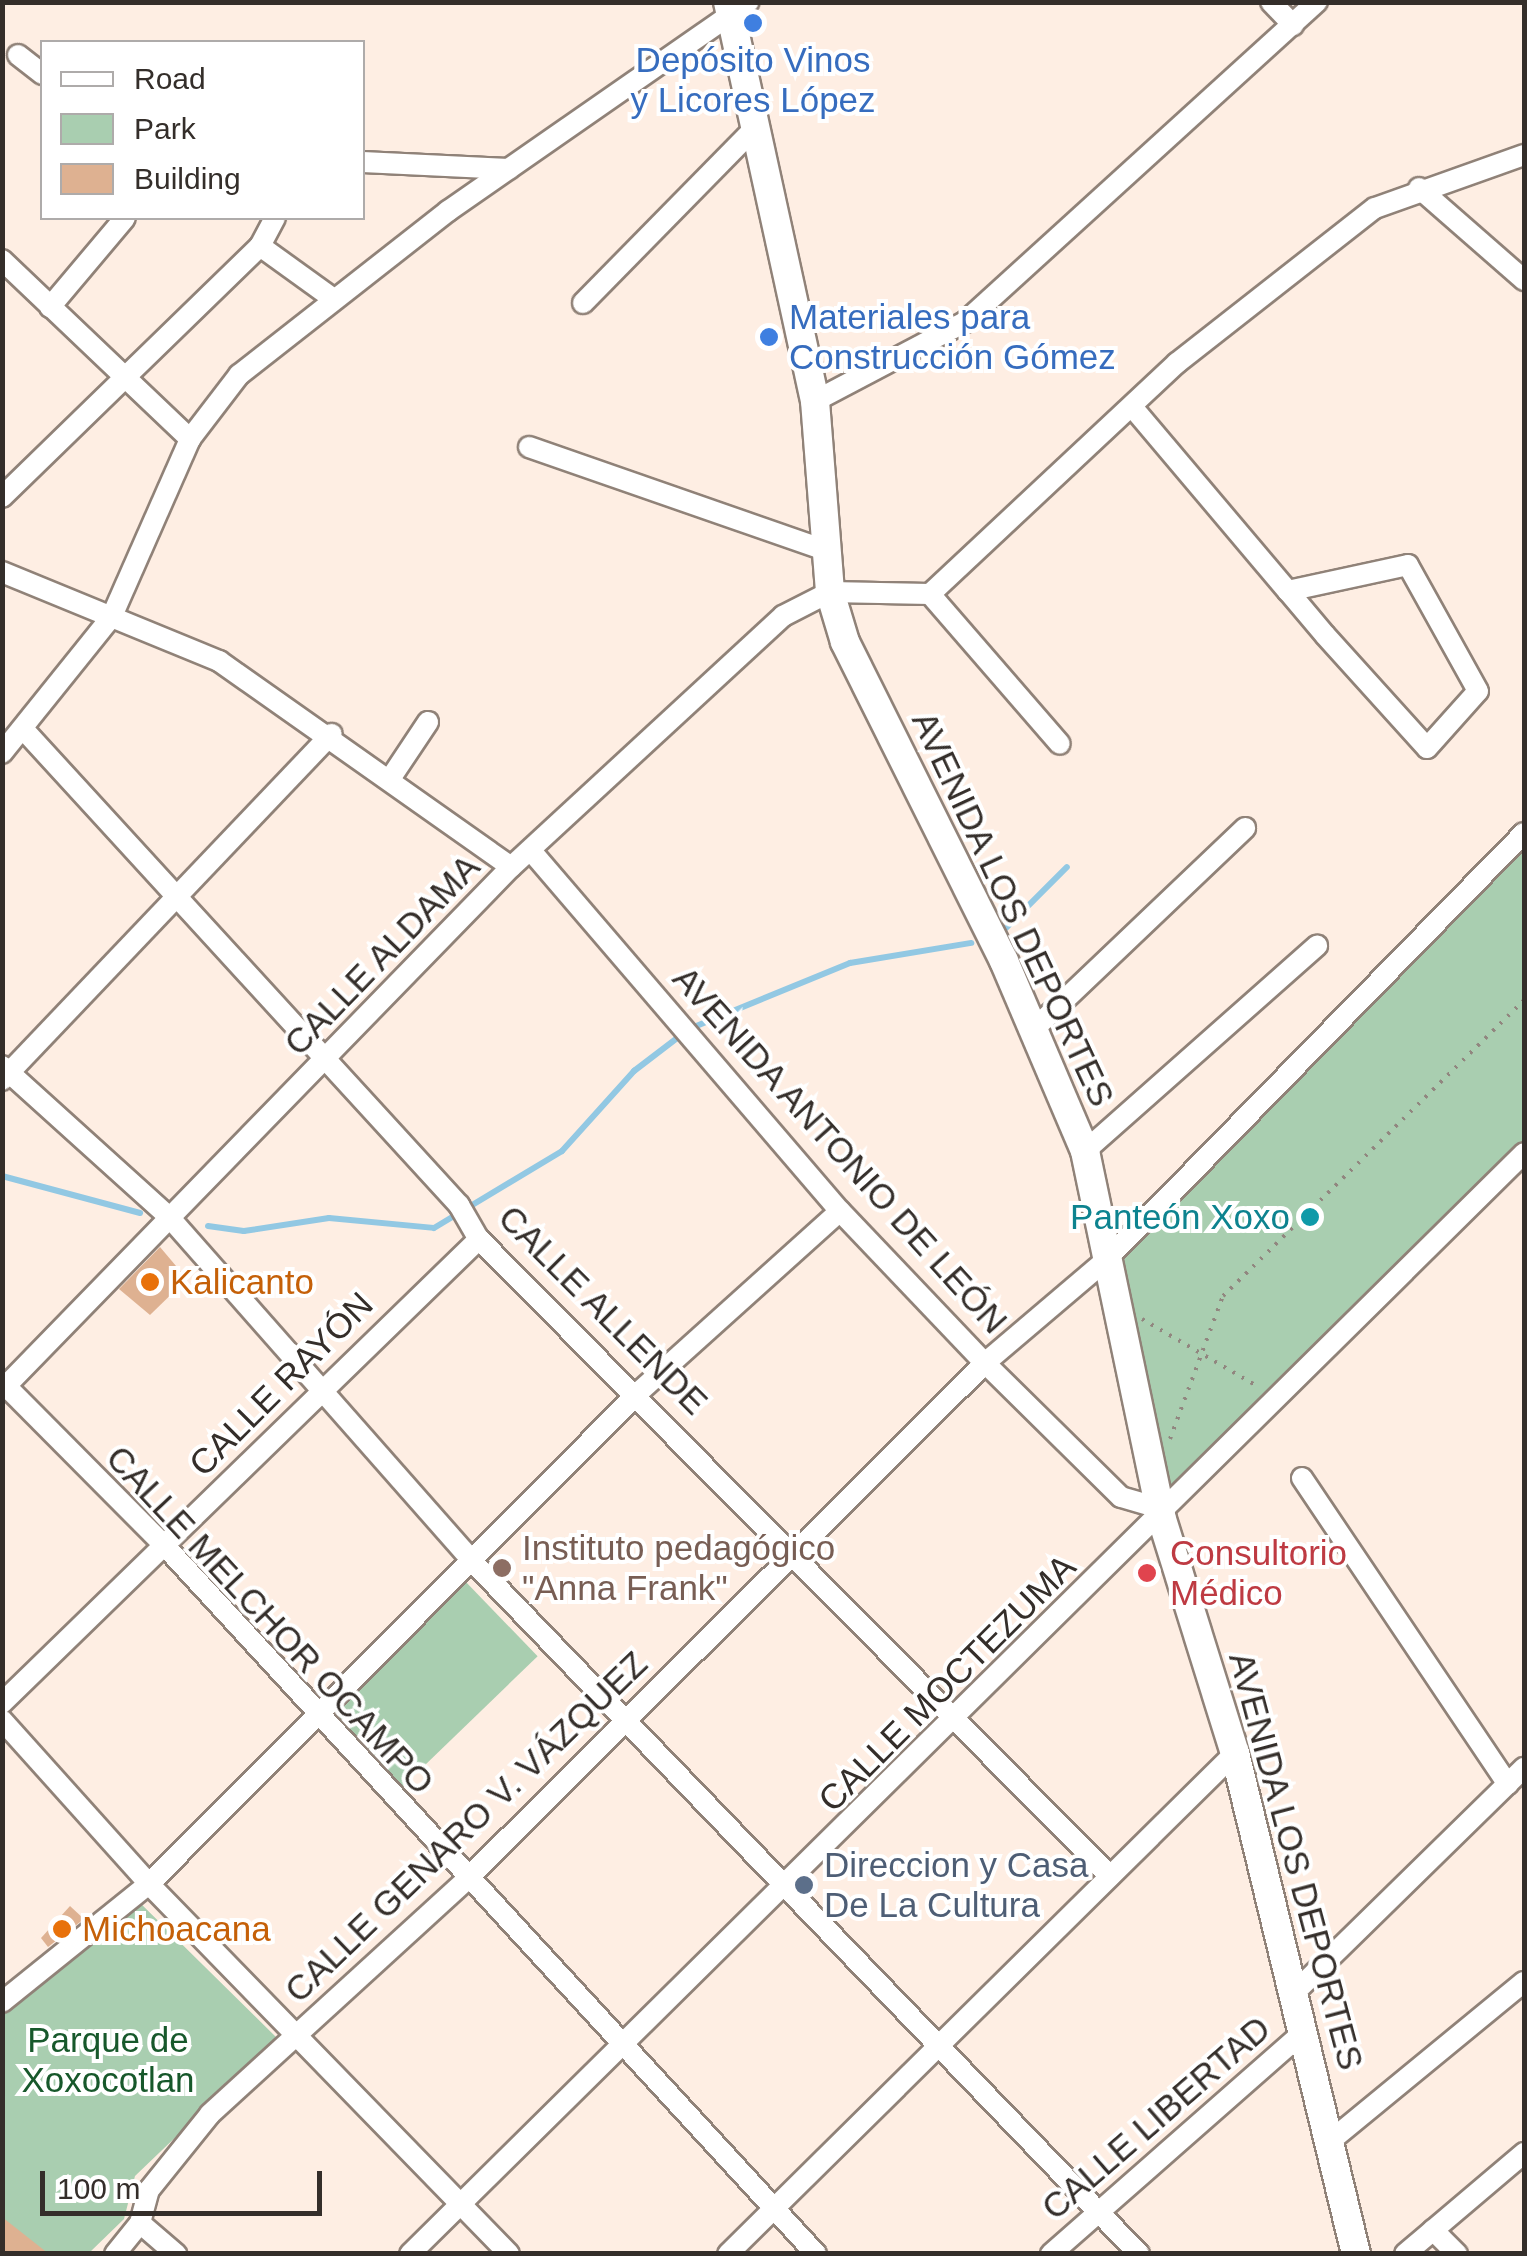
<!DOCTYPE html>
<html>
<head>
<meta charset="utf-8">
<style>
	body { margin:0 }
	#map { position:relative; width:1527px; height:2256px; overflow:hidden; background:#feeee3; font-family:Helvetica,sans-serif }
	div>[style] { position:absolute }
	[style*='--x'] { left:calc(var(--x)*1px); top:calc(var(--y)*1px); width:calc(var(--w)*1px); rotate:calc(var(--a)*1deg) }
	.green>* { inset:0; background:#a9ceb0; transform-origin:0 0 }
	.stream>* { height:6px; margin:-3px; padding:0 3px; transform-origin:3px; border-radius:3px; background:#92c8e3 }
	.building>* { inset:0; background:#deb191 }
	.path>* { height:4px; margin-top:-2px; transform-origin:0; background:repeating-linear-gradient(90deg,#91867f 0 2.5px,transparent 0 10.5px) }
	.roads { filter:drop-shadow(2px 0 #908278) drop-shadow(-2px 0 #908278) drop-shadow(0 2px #908278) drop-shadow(0 -2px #908278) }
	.street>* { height:20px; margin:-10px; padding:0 10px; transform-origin:10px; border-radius:10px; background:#fff }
	.secondary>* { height:28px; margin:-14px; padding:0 14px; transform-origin:14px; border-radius:14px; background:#fff }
	.dots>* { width:28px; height:28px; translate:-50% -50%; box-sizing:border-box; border:5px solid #fff; border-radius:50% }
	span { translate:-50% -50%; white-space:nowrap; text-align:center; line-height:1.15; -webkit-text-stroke:8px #fff; paint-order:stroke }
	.shop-label { font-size:35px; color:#366cbe }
	.left { translate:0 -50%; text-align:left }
	.street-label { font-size:35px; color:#342e2a }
	.culture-label { font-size:35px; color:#0d838f }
	.right { translate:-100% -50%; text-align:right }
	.food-label { font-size:35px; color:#c56008 }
	.education-label { font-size:35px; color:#785e54 }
	.health-label { font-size:35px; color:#be3a42 }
	.service-label { font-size:35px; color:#4e5e75 }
	.park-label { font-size:35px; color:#17582b }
	.frame { position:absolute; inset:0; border:5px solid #342e2a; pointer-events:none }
	.legend { position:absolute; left:40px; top:40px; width:325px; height:180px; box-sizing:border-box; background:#fff; border:2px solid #aeabaa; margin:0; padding:12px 18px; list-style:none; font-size:30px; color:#342e2a }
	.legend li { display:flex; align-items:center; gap:20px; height:50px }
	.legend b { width:50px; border:2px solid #aeabaa }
	.scale { position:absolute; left:40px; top:2171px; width:282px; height:45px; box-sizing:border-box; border:5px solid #342e2a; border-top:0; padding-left:12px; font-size:30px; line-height:35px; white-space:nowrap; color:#342e2a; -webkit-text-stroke:8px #fff; paint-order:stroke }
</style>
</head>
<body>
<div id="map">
	<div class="green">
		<div style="clip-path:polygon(1524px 847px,1524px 1143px,1159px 1508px,1107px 1259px,1155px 1224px)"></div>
		<div style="left:464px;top:1580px;width:106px;height:194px;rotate:46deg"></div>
		<div style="clip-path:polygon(134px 1897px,278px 2039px,135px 2176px,124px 2219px,89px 2253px,3px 2253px,2px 2016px)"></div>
	</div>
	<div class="stream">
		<div style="--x:1006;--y:928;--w:86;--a:-45"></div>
		<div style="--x:2;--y:1176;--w:143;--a:15"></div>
		<div style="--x:208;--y:1226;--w:36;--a:8"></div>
		<div style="--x:244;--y:1231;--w:86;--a:-8.7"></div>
		<div style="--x:329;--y:1218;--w:105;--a:5.4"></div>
		<div style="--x:434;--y:1228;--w:149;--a:-31"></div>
		<div style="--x:562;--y:1151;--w:108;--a:-48"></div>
		<div style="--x:634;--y:1071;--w:69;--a:-37.4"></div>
		<div style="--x:689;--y:1029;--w:174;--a:-22.3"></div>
		<div style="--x:850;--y:963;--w:123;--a:-9.4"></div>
	</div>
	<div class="building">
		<div style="clip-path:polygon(160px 1247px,187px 1279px,150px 1315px,119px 1289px)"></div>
		<div style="clip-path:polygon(70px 1906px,84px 1919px,48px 1947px,41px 1938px)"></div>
		<div style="clip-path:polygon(2px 2217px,49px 2254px,2px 2254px)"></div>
	</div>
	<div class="path">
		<div style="--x:1142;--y:1319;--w:135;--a:30.2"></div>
		<div style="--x:1170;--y:1439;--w:153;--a:-69.7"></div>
		<div style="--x:1223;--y:1296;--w:422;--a:-44.5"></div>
	</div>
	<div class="roads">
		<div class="street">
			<div style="--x:1271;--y:2;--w:32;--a:46"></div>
			<div style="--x:18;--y:55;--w:31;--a:38"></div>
			<div style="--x:362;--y:162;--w:147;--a:2.7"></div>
			<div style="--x:1419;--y:188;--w:140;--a:41.2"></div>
			<div style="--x:260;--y:246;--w:32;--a:-62"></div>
			<div style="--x:2;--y:260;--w:260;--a:43.6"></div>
			<div style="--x:583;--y:303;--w:244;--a:-45.5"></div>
			<div style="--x:50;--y:307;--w:116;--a:-49.9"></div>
			<div style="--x:815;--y:401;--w:170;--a:-27.8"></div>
			<div style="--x:965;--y:322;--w:476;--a:-42.3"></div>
			<div style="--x:1134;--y:409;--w:238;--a:49.8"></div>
			<div style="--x:1288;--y:591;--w:57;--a:49.9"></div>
			<div style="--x:1325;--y:635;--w:152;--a:47.9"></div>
			<div style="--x:1427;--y:748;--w:76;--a:-48.2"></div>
			<div style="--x:1478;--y:691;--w:144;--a:-119.1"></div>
			<div style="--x:1408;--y:565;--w:123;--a:167.8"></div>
			<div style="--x:529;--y:447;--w:312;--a:19.2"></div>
			<div style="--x:2;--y:497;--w:360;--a:-44.2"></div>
			<div style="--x:260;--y:246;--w:89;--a:35.8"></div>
			<div style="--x:2;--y:572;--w:235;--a:22.3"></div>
			<div style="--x:219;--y:661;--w:357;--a:35.2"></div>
			<div style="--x:930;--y:594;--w:198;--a:49.1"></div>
			<div style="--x:25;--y:731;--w:643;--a:47.52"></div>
			<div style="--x:459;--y:1205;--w:39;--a:60"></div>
			<div style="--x:479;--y:1239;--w:897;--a:45.27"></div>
			<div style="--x:2;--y:753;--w:176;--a:-51.2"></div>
			<div style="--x:112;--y:616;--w:193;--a:-66.2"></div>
			<div style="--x:190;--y:439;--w:81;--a:-52.6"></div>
			<div style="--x:239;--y:375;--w:266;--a:-38.1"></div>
			<div style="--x:448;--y:211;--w:366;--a:-34.8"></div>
			<div style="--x:392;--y:776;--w:65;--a:-56.3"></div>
			<div style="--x:533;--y:853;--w:472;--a:49.4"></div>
			<div style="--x:840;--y:1211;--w:210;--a:46.4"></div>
			<div style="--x:985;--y:1363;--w:191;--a:44.6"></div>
			<div style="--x:1121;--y:1497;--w:40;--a:16"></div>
			<div style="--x:1033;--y:1030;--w:293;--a:-43.6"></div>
			<div style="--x:2;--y:1066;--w:227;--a:42.1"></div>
			<div style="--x:170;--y:1218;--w:460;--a:48.6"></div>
			<div style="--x:474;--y:1563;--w:959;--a:46.1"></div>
			<div style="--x:2;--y:1080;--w:478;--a:-46.4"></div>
			<div style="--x:1085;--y:1151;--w:310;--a:-41.5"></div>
			<div style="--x:2;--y:1382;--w:231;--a:45.2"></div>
			<div style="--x:165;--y:1546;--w:962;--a:47.4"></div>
			<div style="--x:2;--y:1390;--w:730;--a:-45.78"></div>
			<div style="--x:511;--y:867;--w:370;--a:-42.7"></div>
			<div style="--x:783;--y:616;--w:53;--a:-27.1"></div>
			<div style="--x:830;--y:592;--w:100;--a:1.1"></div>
			<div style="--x:930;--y:594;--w:338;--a:-43.1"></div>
			<div style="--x:1177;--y:363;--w:251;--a:-38.1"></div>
			<div style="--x:1375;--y:208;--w:158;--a:-19.6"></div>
			<div style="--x:1302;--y:1478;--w:369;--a:56.1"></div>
			<div style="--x:2;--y:1703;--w:665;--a:-44.21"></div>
			<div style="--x:2;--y:1720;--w:220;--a:48.1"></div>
			<div style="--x:149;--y:1884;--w:516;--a:45.78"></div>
			<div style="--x:1296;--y:1991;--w:319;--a:-44.4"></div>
			<div style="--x:2;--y:2002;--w:189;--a:-38.8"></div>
			<div style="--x:149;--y:1884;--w:694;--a:-45.12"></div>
			<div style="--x:639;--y:1392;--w:270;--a:-42"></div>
			<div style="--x:1329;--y:2142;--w:252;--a:-39.4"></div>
			<div style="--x:140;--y:2223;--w:48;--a:40.7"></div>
			<div style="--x:1433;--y:2230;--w:34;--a:45"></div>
			<div style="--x:115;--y:2254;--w:40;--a:-51"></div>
			<div style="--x:140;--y:2223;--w:34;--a:-75"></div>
			<div style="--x:149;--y:2190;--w:97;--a:-51.2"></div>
			<div style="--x:210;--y:2114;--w:345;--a:-42.4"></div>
			<div style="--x:465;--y:1881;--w:734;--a:-44.89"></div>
			<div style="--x:985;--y:1363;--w:160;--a:-40.4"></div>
			<div style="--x:1107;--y:1259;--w:596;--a:-45.61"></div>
			<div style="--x:410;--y:2254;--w:1566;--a:-44.66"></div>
			<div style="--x:728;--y:2254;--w:713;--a:-44.66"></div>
			<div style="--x:1051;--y:2254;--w:337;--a:-41.3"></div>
			<div style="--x:1405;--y:2254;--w:156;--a:-40.3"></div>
		</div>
		<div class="secondary">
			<div style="--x:728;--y:2;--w:408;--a:77.7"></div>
			<div style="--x:815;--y:401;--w:192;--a:85.5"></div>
			<div style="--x:830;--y:592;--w:52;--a:73.3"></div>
			<div style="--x:845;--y:642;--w:356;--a:63.5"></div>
			<div style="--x:1004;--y:961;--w:207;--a:66.9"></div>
			<div style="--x:1085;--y:1151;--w:373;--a:78.2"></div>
			<div style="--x:1161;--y:1516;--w:248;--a:72.7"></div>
			<div style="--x:1235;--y:1753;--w:515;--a:76.42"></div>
		</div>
	</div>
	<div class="dots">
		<div style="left:753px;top:23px;background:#3f7fe0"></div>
		<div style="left:769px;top:337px;background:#3f7fe0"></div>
		<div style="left:1310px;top:1217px;background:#0f9aa8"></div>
		<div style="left:150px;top:1282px;background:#e8710a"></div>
		<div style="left:502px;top:1568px;background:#8d6e63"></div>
		<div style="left:1147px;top:1573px;background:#e0444e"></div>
		<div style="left:804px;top:1885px;background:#5c6f8a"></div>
		<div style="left:62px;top:1929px;background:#e8710a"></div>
	</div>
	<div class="shop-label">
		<span style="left:753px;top:80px">Depósito Vinos<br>y Licores López</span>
		<span class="left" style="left:789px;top:337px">Materiales para<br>Construcción Gómez</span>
	</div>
	<div class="street-label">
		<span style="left:1013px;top:909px;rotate:65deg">AVENIDA LOS DEPORTES</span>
		<span style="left:382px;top:955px;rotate:-46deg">CALLE ALDAMA</span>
		<span style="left:840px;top:1150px;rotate:48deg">AVENIDA ANTONIO DE LEÓN</span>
		<span style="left:603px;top:1310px;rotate:45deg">CALLE ALLENDE</span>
		<span style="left:281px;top:1384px;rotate:-45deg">CALLE RAYÓN</span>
		<span style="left:270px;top:1620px;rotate:47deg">CALLE MELCHOR OCAMPO</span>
		<span style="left:947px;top:1683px;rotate:-45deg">CALLE MOCTEZUMA</span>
		<span style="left:466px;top:1827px;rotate:-44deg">CALLE GENARO V. VÁZQUEZ</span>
		<span style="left:1296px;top:1861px;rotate:75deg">AVENIDA LOS DEPORTES</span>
		<span style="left:1156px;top:2118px;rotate:-41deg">CALLE LIBERTAD</span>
	</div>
	<div class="culture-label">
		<span class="right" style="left:1290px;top:1217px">Panteón Xoxo</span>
	</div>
	<div class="food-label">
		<span class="left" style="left:170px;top:1282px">Kalicanto</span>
		<span class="left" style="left:82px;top:1929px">Michoacana</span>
	</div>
	<div class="education-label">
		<span class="left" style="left:522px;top:1568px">Instituto pedagógico<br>"Anna Frank"</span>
	</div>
	<div class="health-label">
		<span class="left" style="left:1170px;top:1573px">Consultorio<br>Médico</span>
	</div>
	<div class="service-label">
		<span class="left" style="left:824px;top:1885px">Direccion y Casa<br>De La Cultura</span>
	</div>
	<div class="park-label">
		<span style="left:108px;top:2060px">Parque de<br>Xoxocotlan</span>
	</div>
	<div class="frame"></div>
	<ul class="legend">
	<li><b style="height:12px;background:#fff"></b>Road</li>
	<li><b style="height:28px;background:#a9ceb0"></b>Park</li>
	<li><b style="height:28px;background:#deb191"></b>Building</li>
	</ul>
	<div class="scale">100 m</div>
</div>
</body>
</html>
